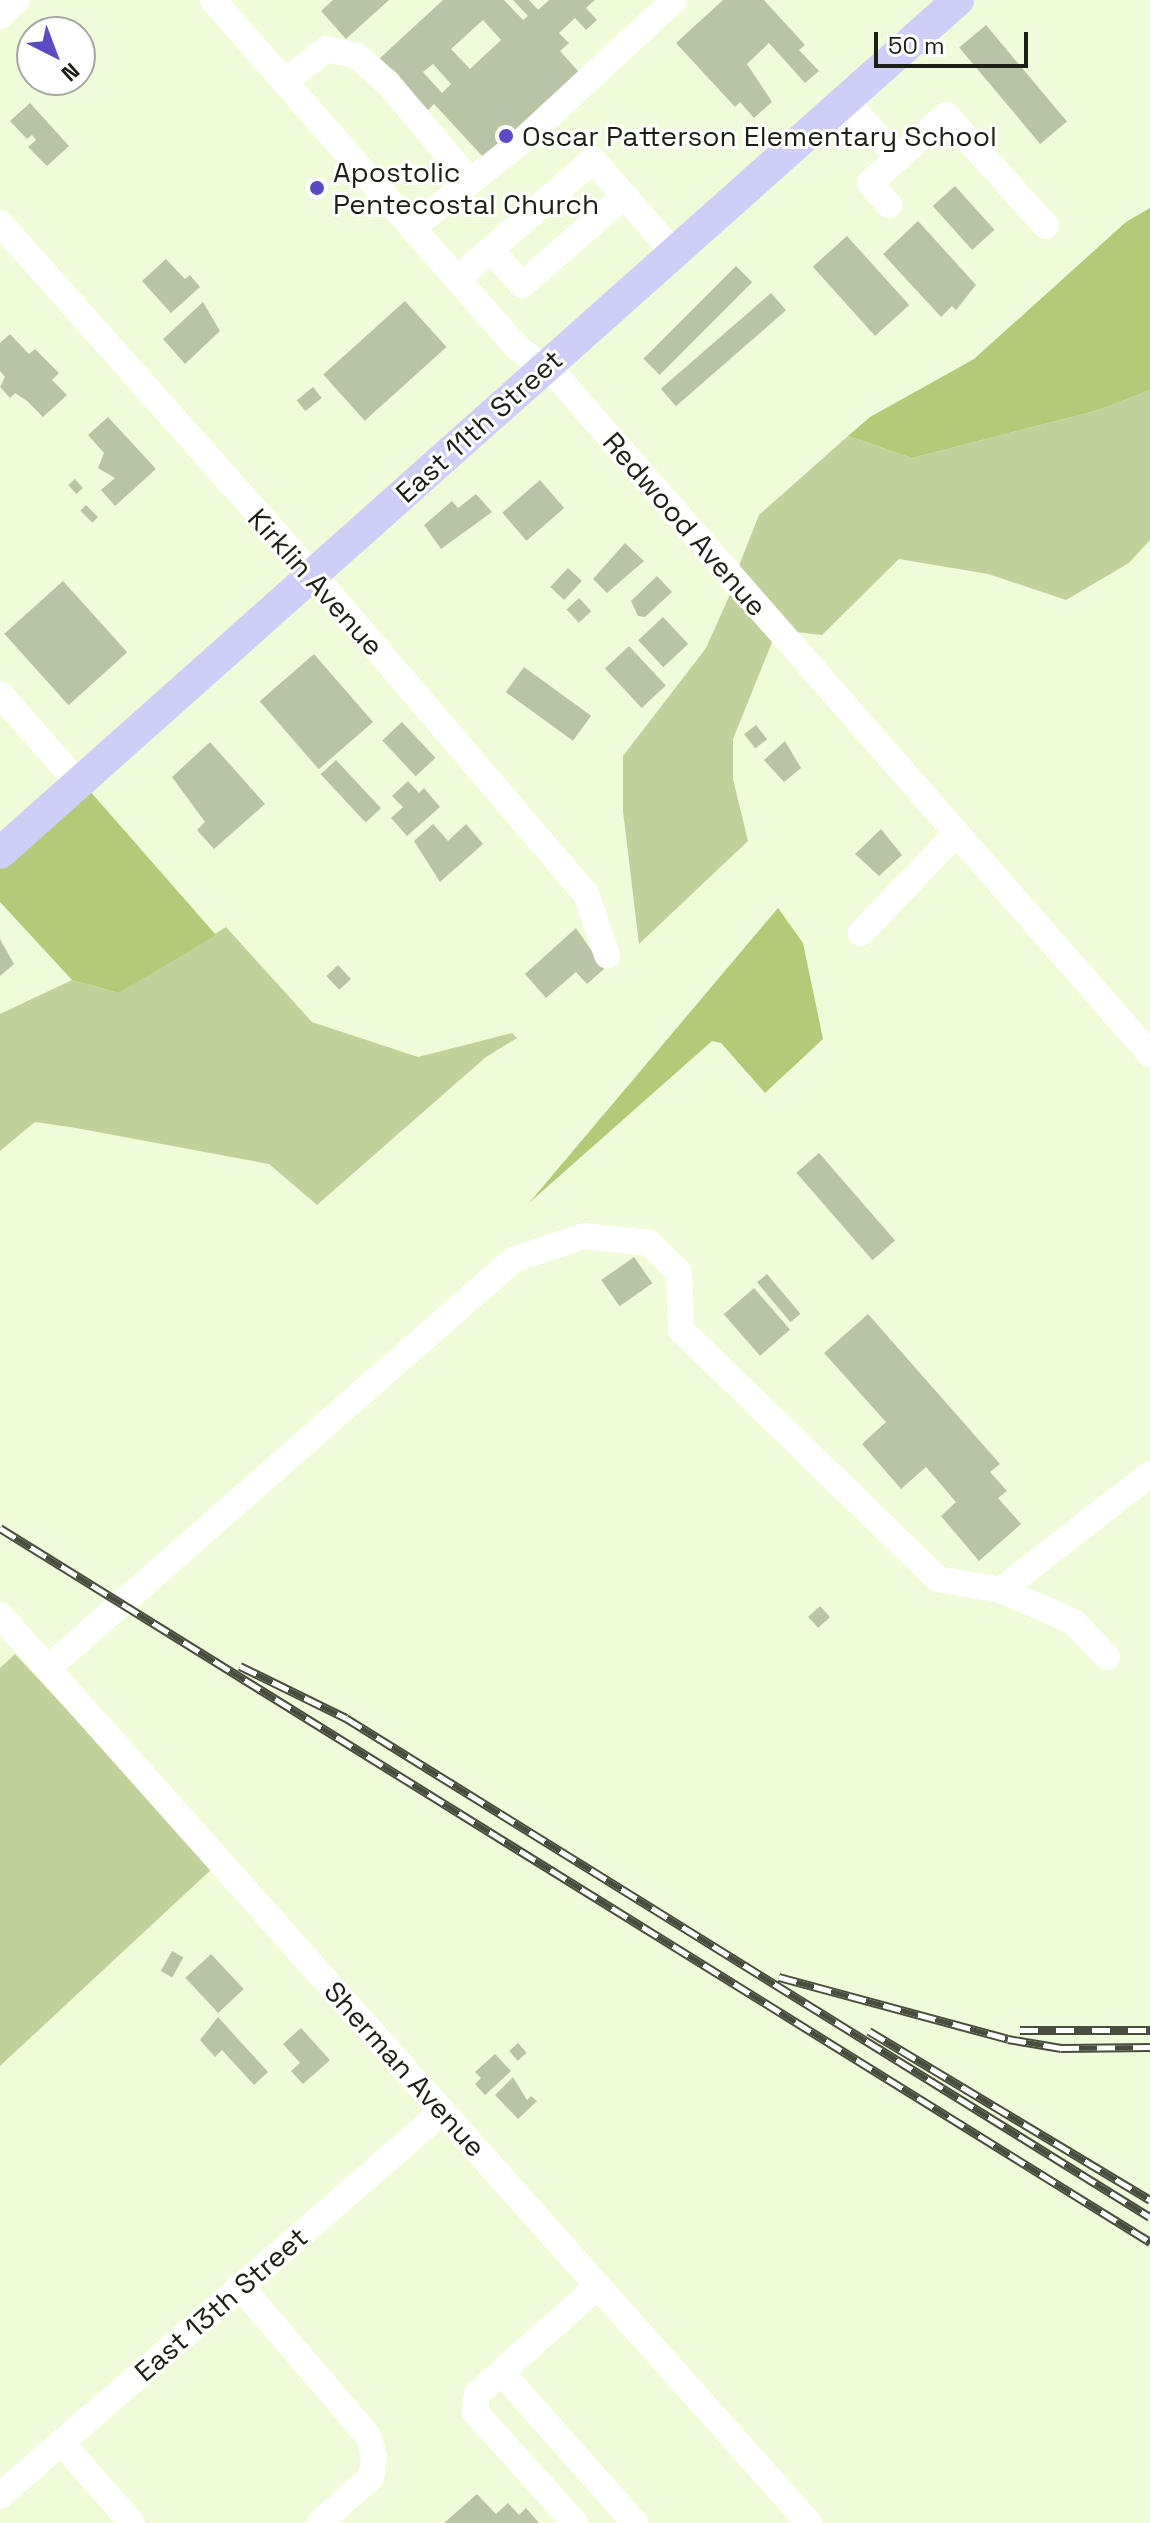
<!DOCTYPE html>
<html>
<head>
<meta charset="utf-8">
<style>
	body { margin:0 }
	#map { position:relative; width:1150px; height:2523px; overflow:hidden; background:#f0fbda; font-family:"Space Grotesk",sans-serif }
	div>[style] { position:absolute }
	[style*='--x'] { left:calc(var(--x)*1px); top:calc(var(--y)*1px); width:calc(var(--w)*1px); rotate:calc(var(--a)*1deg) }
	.green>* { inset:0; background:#c0d19b }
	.forest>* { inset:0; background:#b3cb79 }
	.building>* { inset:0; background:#b9c4a4; transform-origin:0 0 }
	.minor>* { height:26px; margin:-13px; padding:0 13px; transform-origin:13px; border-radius:13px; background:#fff }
	.major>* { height:32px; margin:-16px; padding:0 16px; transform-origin:16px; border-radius:16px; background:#cecef7 }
	.rail>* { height:9px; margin-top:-4.5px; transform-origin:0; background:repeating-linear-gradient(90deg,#fff 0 18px,#484d3d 0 36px); box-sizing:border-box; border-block:2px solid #484d3d }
	.dots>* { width:22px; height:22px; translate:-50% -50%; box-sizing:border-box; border:4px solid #fff; border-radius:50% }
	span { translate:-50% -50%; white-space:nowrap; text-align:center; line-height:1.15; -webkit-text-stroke:6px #fff; paint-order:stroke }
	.poi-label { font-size:28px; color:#1c2014 }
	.left { translate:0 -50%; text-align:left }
	.street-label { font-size:28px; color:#1c2014 }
	.north { position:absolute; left:16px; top:16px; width:80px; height:80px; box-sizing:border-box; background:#fff; border:2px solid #a4a6a1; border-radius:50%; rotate:138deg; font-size:22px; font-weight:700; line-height:32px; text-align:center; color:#1c2014 }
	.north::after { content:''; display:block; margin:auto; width:28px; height:36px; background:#5b4bc3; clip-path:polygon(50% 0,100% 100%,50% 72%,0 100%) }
	.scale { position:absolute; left:874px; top:32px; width:154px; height:36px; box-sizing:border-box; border:4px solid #1c2014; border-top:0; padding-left:10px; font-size:24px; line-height:28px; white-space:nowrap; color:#1c2014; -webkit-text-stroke:6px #fff; paint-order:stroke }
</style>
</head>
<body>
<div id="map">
	<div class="green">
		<div style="clip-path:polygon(1150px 390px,1150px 540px,1129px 563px,1066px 600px,988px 574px,899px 559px,822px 635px,794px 632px,738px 568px,759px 515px,848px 436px,912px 458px,1099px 410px)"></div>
		<div style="clip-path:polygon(731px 592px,773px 640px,733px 739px,733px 779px,748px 841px,639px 944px,623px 811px,623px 756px,706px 648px)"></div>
		<div style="clip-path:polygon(226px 927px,312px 1022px,418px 1057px,512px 1033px,517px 1038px,486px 1057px,317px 1205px,269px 1164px,76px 1128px,35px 1122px,0 1151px,0 1014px,72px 980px,119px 993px)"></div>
		<div style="clip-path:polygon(15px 1654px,214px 1867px,0 2066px,0 1668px)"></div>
	</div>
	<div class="forest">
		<div style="clip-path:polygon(1150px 208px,1150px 390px,1099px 410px,912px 458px,848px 436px,870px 417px,974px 359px,1126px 222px)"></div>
		<div style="clip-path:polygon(89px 790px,216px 935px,119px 993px,72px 980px,0 902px,0 869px)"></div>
		<div style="clip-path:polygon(778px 908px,803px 943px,823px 1039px,765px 1093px,721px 1043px,712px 1041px,529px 1203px)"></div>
	</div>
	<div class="building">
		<div style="clip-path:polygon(333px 0,389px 0,346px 39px,321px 11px)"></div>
		<div style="clip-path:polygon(evenodd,443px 0,504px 0,523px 20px,528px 16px,513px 0,529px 0,538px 10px,549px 0,595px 0,586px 8px,597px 20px,586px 30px,575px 18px,559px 33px,569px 43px,560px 51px,579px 72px,485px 159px,434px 104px,428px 110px,380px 58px,443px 0,483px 20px,501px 40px,470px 69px,451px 49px,483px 20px,443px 0,433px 64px,451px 84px,442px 93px,423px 72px,433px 64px)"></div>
		<div style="clip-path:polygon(723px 0,764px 0,805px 45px,799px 50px,819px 71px,805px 83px,769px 43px,747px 64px,772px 102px,754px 118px,740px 102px,735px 107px,676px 43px)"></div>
		<div style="left:986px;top:25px;width:126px;height:35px;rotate:50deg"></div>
		<div style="clip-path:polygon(30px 103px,69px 146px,47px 166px,28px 147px,36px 140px,32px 135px,27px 139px,10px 121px)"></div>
		<div style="left:955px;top:186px;width:59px;height:30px;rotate:48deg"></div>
		<div style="clip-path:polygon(918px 221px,976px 285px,956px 310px,952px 306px,941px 317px,883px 254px)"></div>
		<div style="left:847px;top:236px;width:93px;height:46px;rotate:48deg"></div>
		<div style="clip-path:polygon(166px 259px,185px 279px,190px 275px,200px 287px,171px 313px,142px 281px)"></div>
		<div style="left:736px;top:266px;width:23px;height:131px;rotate:45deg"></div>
		<div style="left:771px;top:293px;width:23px;height:146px;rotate:49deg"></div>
		<div style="left:405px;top:301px;width:62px;height:110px;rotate:48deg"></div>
		<div style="clip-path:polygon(203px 302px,220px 331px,185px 364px,163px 339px)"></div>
		<div style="clip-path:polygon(10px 334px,29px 354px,35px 349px,59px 373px,52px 380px,67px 395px,43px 417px,27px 401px,15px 393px,10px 398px,0 387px,5px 377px,0 371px,0 343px)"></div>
		<div style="left:313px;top:387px;width:14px;height:21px;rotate:51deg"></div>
		<div style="clip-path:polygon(108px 417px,156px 469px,115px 506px,101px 490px,115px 478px,98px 468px,104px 453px,88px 435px)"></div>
		<div style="left:75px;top:479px;width:12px;height:9px;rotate:48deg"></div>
		<div style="left:540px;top:480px;width:37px;height:50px;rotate:49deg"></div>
		<div style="clip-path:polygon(476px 494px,492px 512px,441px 549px,424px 525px,452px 501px,458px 508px)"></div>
		<div style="left:86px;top:505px;width:17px;height:8px;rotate:45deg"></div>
		<div style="clip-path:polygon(625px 543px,644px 561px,607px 593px,593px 579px)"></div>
		<div style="left:568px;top:568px;width:19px;height:26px;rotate:43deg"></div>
		<div style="clip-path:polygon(657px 576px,672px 592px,645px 617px,638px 616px,631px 601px)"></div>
		<div style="left:63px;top:581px;width:96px;height:79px;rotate:48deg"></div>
		<div style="left:579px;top:598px;width:18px;height:17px;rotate:47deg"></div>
		<div style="left:663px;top:617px;width:37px;height:34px;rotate:47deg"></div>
		<div style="left:629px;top:646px;width:54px;height:33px;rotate:47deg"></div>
		<div style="left:314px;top:654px;width:90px;height:72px;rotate:49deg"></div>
		<div style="left:524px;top:667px;width:83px;height:31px;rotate:36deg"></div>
		<div style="left:402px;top:722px;width:49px;height:27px;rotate:47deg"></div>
		<div style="left:756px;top:725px;width:18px;height:15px;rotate:52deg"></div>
		<div style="clip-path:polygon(785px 741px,801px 768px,784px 782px,764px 760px)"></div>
		<div style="clip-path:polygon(210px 742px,265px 804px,214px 849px,197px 830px,205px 822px,172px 777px)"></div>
		<div style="left:336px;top:760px;width:66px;height:21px;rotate:47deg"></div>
		<div style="clip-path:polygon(408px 781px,419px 793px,424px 788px,440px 807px,407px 836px,391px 818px,403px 807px,392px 796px)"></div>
		<div style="clip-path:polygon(433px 824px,448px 841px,466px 824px,483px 844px,440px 882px,414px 841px)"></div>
		<div style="clip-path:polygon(881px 829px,902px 855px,879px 876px,855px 854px)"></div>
		<div style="clip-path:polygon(576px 928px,604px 969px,587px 984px,576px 972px,546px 998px,525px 974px)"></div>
		<div style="clip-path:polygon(0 939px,14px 964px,0 976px)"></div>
		<div style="left:338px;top:965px;width:19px;height:16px;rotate:47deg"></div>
		<div style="left:819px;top:1153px;width:116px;height:30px;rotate:49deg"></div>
		<div style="left:634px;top:1257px;width:32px;height:40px;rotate:55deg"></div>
		<div style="left:767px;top:1274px;width:52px;height:13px;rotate:50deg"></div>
		<div style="left:754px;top:1288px;width:55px;height:40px;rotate:49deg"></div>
		<div style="clip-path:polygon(868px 1314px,1000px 1464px,990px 1472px,1007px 1491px,998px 1498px,1021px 1524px,979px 1561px,941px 1516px,956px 1502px,926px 1467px,901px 1489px,862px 1444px,886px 1422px,824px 1353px)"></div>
		<div style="left:820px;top:1606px;width:15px;height:16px;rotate:48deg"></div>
		<div style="left:172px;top:1951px;width:13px;height:23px;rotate:29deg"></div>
		<div style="left:211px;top:1954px;width:48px;height:35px;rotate:47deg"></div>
		<div style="clip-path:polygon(218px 2017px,268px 2072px,254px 2085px,222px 2050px,215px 2057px,200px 2040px)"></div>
		<div style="clip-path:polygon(301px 2028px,330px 2060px,303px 2084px,291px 2071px,300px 2063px,283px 2044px)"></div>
		<div style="left:518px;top:2043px;width:13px;height:12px;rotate:48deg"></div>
		<div style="clip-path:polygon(495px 2054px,511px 2071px,485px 2095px,475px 2084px,481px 2078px,475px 2072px)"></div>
		<div style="clip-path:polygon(513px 2077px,527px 2100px,531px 2096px,537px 2101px,518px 2119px,495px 2095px)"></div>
		<div style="clip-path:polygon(477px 2494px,496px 2514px,508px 2503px,519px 2515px,526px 2508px,539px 2523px,444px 2523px)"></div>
	</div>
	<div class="minor">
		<div style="--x:213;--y:0;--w:463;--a:48.8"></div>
		<div style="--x:518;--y:348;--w:51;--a:37.1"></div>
		<div style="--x:559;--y:379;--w:897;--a:48.8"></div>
		<div style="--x:0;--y:16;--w:23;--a:-43"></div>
		<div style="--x:285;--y:81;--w:53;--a:-37.3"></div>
		<div style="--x:327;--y:49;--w:31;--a:13"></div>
		<div style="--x:357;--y:56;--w:41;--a:41.1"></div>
		<div style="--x:388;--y:83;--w:126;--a:50.1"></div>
		<div style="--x:845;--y:100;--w:79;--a:47.6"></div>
		<div style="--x:898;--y:158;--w:64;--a:-41.9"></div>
		<div style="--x:946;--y:115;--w:149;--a:48"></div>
		<div style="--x:889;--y:205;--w:29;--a:-131"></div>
		<div style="--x:870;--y:183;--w:38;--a:-42"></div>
		<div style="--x:0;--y:223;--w:503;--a:48.39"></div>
		<div style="--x:334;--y:599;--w:388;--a:49.5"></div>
		<div style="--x:586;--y:894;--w:65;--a:71"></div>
		<div style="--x:413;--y:227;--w:140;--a:-38.3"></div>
		<div style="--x:523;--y:140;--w:206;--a:-42.8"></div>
		<div style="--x:491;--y:250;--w:47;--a:48.5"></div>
		<div style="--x:522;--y:285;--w:135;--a:-41.1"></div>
		<div style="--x:458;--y:278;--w:179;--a:-41.2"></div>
		<div style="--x:593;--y:160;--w:122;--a:49"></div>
		<div style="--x:0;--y:694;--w:118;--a:48.8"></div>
		<div style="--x:861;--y:933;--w:137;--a:-46.2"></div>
		<div style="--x:1001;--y:1590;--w:80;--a:23.7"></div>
		<div style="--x:1074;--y:1622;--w:48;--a:46.7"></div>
		<div style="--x:0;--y:1615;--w:1216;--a:48.3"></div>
		<div style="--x:48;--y:1668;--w:619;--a:-41.26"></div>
		<div style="--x:513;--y:1260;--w:75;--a:-18.7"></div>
		<div style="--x:584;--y:1236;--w:65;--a:6.1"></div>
		<div style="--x:649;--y:1243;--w:42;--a:44"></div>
		<div style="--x:679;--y:1272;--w:58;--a:88"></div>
		<div style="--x:681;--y:1330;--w:358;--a:44.1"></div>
		<div style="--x:938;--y:1579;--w:64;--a:9.9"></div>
		<div style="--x:1001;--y:1590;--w:189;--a:-37.9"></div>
		<div style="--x:240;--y:2286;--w:197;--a:49.5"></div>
		<div style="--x:368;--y:2436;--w:21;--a:73"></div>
		<div style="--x:374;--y:2456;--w:21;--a:98"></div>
		<div style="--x:371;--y:2477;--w:69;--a:138"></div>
		<div style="--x:501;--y:2372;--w:202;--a:48.4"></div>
		<div style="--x:61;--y:2442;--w:108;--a:48.8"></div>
		<div style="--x:0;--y:2496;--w:587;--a:-40.99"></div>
		<div style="--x:575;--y:2523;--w:149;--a:-132"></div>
		<div style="--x:475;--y:2412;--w:18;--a:-84"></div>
		<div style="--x:477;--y:2394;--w:162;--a:-41.8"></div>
	</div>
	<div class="major">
		<div style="--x:0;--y:853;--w:1283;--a:-41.68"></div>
	</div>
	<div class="rail">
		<div style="--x:0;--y:1528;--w:1354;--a:31.83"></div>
		<div style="--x:240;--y:1666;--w:118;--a:26.1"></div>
		<div style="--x:346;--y:1718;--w:946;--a:31.83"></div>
		<div style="--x:779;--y:1977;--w:237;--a:15.1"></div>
		<div style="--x:1008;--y:2039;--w:54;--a:9.6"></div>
		<div style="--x:1061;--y:2048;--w:89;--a:-0.6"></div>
		<div style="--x:1020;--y:2030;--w:130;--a:0"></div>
		<div style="--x:869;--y:2031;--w:328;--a:31"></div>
	</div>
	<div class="dots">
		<div style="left:506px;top:136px;background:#5b4bc3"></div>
		<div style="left:317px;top:188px;background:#5b4bc3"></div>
	</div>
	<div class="poi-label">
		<span class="left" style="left:522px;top:136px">Oscar Patterson Elementary School</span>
		<span class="left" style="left:333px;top:188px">Apostolic<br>Pentecostal Church</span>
	</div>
	<div class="street-label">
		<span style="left:479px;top:426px;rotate:-42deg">East 11th Street</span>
		<span style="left:685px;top:524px;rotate:49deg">Redwood Avenue</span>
		<span style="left:316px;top:582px;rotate:48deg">Kirklin Avenue</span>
		<span style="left:405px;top:2069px;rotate:48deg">Sherman Avenue</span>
		<span style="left:221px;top:2304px;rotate:-41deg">East 13th Street</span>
	</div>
	<div class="north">N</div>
	<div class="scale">50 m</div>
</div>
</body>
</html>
